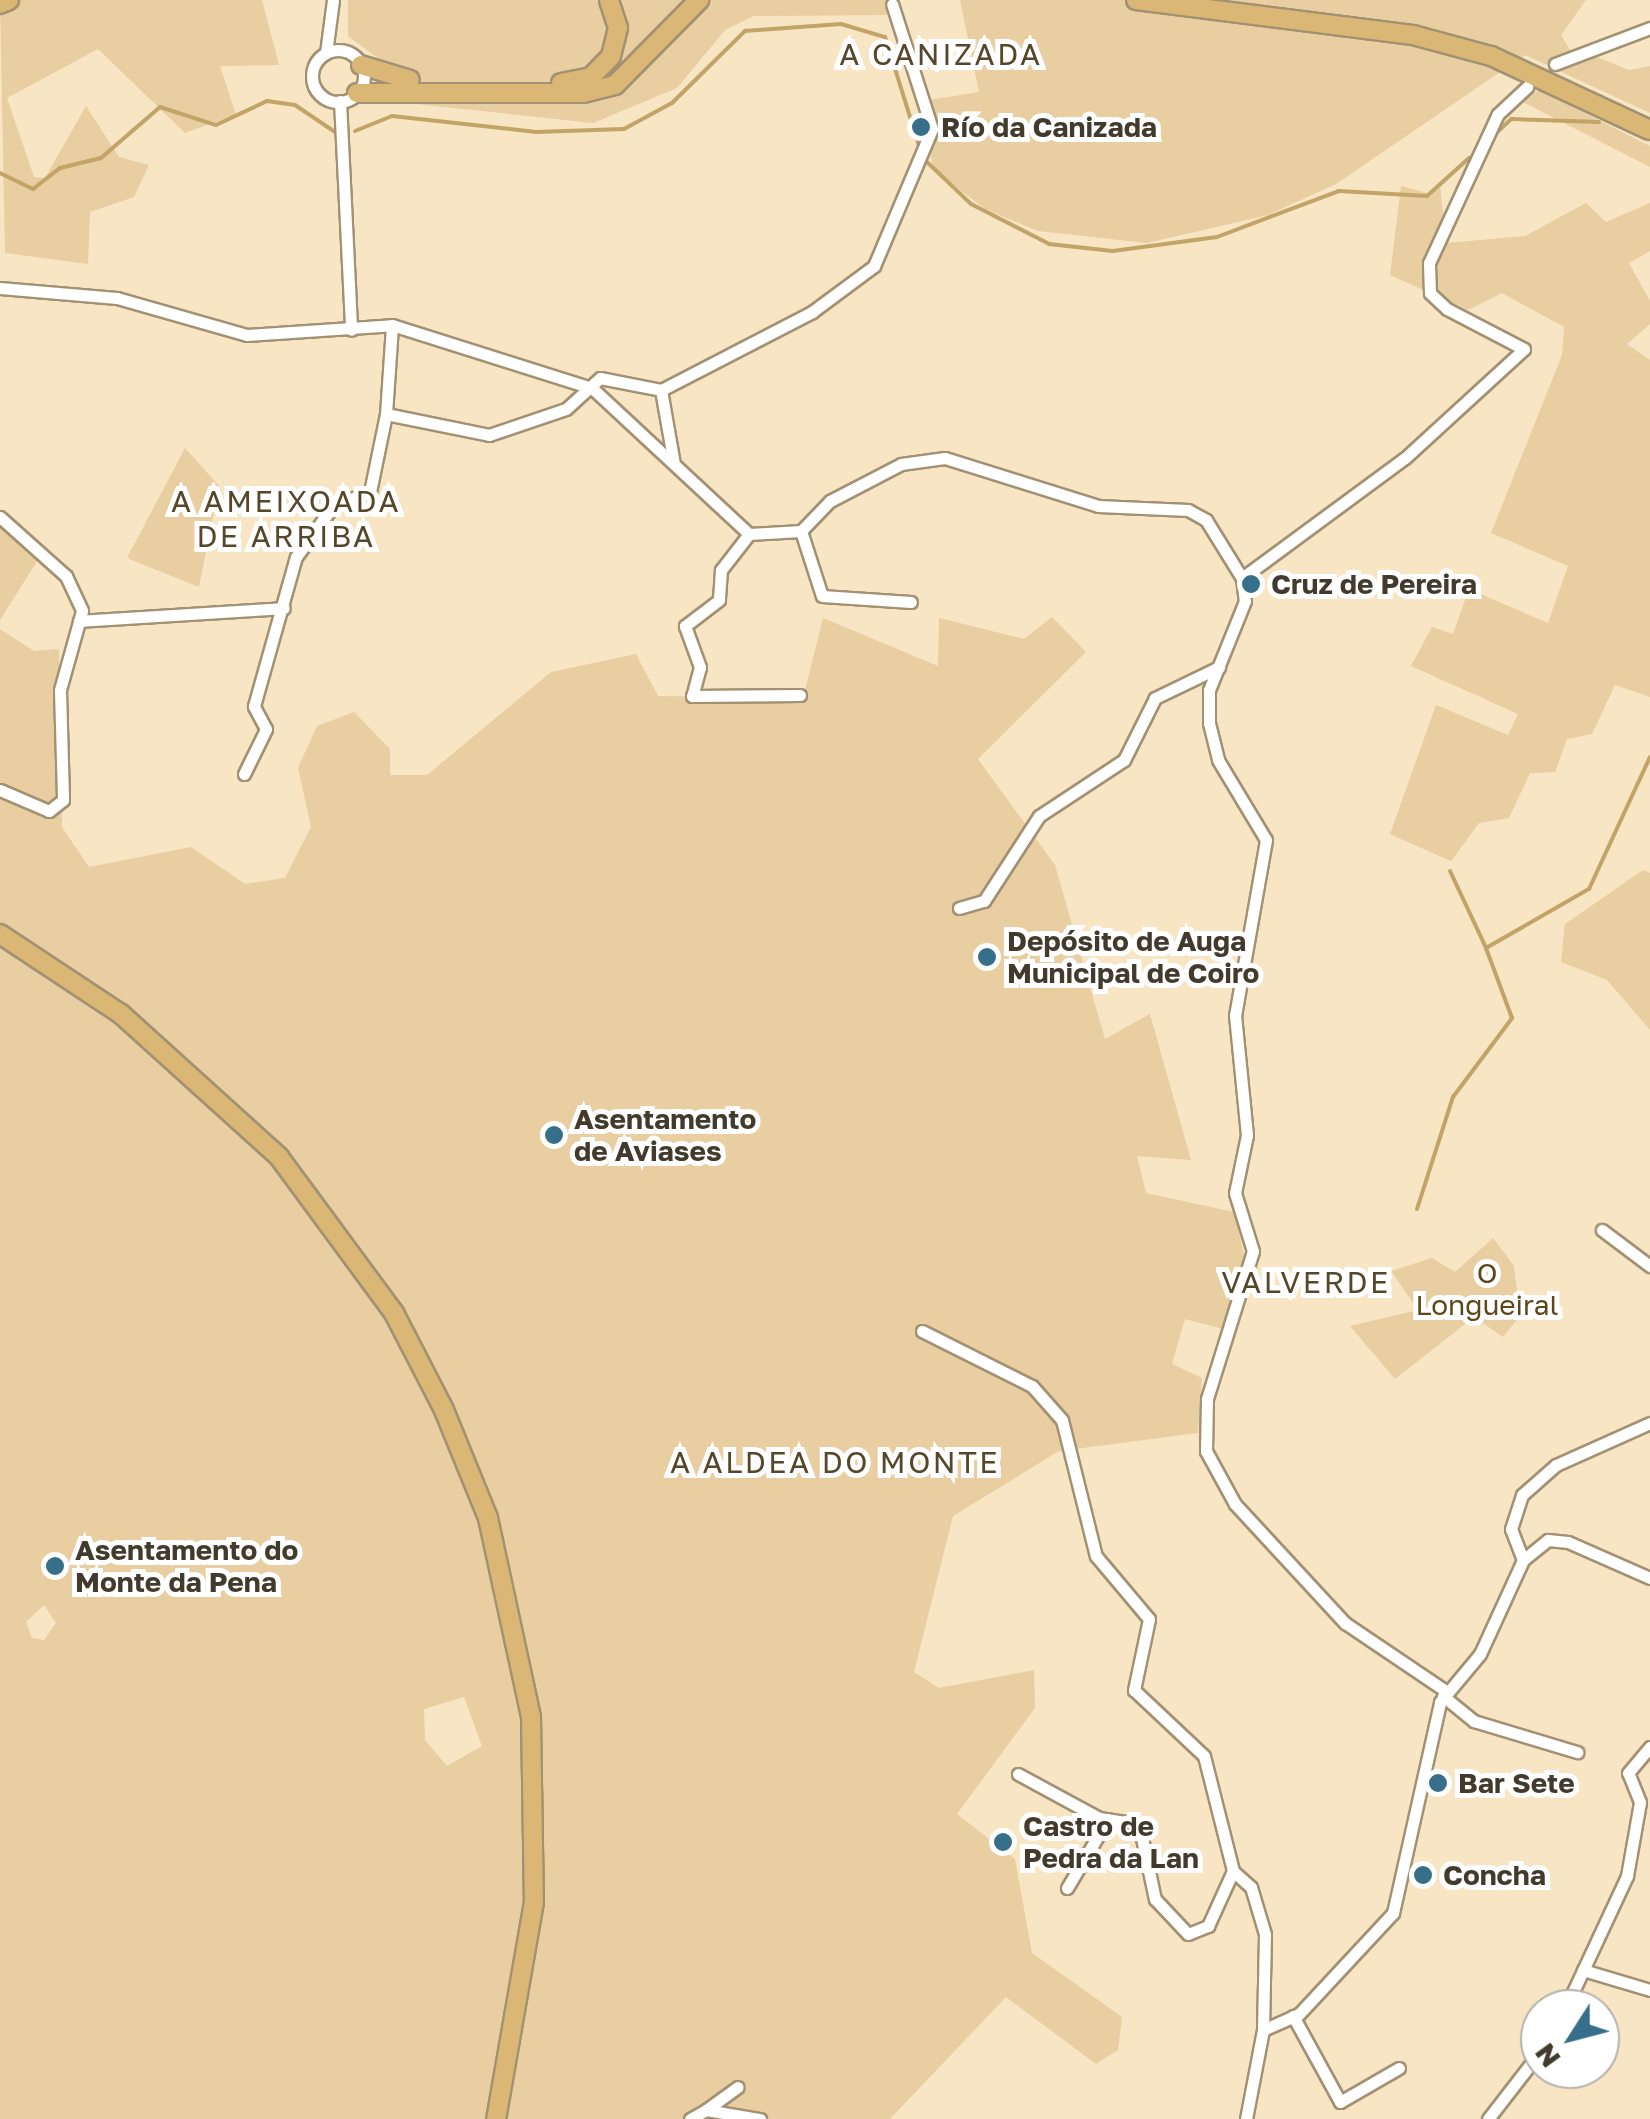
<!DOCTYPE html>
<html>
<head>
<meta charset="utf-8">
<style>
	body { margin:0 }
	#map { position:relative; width:1650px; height:2119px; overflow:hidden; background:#f8e5c3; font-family:"Golos Text",sans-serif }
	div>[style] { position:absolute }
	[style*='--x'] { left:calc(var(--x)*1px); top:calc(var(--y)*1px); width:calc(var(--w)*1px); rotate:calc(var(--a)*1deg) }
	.green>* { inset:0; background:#e8cea0 }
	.stream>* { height:4px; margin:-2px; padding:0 2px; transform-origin:2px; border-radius:2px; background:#c2a368 }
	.roads { filter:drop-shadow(2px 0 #a29172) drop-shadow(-2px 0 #a29172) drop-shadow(0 2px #a29172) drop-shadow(0 -2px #a29172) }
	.minor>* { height:11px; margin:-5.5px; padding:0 5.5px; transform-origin:5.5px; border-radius:5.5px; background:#fff }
	.minor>.ring { margin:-5.5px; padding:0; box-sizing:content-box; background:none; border:11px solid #fff; border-radius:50% }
	.highway>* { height:18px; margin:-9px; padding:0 9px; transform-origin:9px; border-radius:9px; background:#dab774 }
	.dots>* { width:28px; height:28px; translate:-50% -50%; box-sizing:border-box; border:5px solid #fff; border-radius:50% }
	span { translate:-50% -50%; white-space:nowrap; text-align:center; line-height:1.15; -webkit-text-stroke:10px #fff; paint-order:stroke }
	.poi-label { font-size:28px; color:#423b2d; font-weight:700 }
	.left { translate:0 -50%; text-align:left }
	.park-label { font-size:28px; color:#5d4719 }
	.neighbourhood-label { font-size:30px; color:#56472a; letter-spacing:2.5px }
	.north { position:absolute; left:1520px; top:1989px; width:100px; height:100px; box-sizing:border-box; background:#fff; border:2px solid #b3b1ab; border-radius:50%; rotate:234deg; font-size:28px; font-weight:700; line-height:40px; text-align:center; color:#423b2d }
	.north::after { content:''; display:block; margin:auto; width:35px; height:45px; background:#376e89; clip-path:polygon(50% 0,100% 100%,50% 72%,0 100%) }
</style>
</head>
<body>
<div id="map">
	<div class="green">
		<div style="clip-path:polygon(0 0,262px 0,279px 65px,220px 66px,236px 115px,185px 133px,98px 49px,7px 98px,34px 177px,45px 178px,86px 106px,119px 157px,149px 165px,134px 197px,90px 212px,88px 264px,5px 253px)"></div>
		<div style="clip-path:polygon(348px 0,889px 0,887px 15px,754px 16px,725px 30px,677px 88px,593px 123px,416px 104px,395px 71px,348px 36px)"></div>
		<div style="clip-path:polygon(960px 0,1586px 0,1561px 35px,1570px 50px,1547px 65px,1525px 55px,1336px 184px,1268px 215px,1147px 243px,1038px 231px,985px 209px,933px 169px,923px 101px,979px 92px)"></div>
		<div style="clip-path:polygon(1592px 55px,1629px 70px,1650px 66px,1650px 113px,1555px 69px)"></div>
		<div style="clip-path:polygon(1539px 90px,1650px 146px,1650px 167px,1523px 102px)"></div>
		<div style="clip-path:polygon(1440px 185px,1446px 243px,1525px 236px,1586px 203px,1606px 222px,1650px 203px,1650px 251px,1629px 263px,1650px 301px,1650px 324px,1627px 344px,1650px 360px,1650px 697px,1615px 685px,1592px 734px,1567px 739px,1555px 772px,1530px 773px,1509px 818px,1479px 823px,1451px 861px,1390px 834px,1436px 705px,1508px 735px,1518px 714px,1411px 666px,1432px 627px,1453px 634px,1469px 589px,1548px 623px,1568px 566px,1491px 533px,1562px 355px,1564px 327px,1502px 293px,1468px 310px,1390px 275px,1401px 186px,1427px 193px)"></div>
		<div style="clip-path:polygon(185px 448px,219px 486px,199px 587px,127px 558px)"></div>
		<div style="clip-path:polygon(0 526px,41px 555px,0 620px)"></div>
		<div style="clip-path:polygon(evenodd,1052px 617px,1086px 652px,978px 759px,1055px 865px,1105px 1039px,1150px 1014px,1191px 1160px,1137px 1156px,1146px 1193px,1234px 1212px,1245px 1259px,1227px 1330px,1185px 1319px,1172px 1364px,1202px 1378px,1198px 1433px,1059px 1451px,953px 1516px,914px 1672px,939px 1688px,1034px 1670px,1035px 1708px,957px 1814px,1015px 1859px,1032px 1953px,1122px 2017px,1118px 2050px,1096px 2064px,1006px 1997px,890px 2119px,0 2119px,0 629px,34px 651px,59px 649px,62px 827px,89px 867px,191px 847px,245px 884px,285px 878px,311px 827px,298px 768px,317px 726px,354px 712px,390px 749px,390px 775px,427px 775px,551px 672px,636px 654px,658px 696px,803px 698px,823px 618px,938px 666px,939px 618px,1024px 639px,1052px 617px,44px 1605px,56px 1623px,44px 1640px,32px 1638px,26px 1622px,44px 1605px,1052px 617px,464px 1697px,482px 1746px,447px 1766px,425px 1740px,424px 1709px,464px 1697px)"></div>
		<div style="clip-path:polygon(1643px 870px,1650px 873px,1650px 1030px,1607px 980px,1561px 962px,1565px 924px)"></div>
		<div style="clip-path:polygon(1493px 1238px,1514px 1266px,1520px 1316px,1503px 1337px,1474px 1317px,1395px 1379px,1350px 1326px,1418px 1310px,1391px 1271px,1432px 1258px,1455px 1272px)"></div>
	</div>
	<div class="stream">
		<div style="--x:355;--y:131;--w:40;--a:-22"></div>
		<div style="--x:392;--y:116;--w:145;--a:6.3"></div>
		<div style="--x:536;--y:132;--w:88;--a:-2"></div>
		<div style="--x:624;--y:129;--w:55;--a:-28.4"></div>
		<div style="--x:672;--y:103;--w:103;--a:-44.6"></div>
		<div style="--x:745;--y:31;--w:96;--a:-4.2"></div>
		<div style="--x:841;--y:24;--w:46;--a:16.5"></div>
		<div style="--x:885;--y:37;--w:117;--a:72.6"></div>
		<div style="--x:1493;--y:136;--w:25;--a:-43"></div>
		<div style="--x:1511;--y:119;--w:88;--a:2"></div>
		<div style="--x:927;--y:162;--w:61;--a:43.7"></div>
		<div style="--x:971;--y:204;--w:88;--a:27.1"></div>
		<div style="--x:1049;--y:244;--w:64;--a:6.2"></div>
		<div style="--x:1113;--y:251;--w:105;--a:-7.7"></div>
		<div style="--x:1217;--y:237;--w:130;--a:-20.7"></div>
		<div style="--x:1339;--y:191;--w:88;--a:3.3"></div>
		<div style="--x:1427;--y:196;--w:57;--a:-42.1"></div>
		<div style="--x:0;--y:173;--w:37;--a:26"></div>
		<div style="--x:33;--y:189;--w:34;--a:-38"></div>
		<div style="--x:60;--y:168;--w:42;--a:-13.7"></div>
		<div style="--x:101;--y:158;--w:78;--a:-40.8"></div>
		<div style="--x:160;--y:107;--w:59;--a:17.8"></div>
		<div style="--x:216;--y:125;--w:56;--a:-25.2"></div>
		<div style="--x:267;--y:101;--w:28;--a:8"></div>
		<div style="--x:295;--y:105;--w:48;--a:34"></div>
		<div style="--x:1450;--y:871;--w:85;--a:64.9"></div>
		<div style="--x:1417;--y:1209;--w:118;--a:-72.2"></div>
		<div style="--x:1453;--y:1097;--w:99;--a:-53.2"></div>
		<div style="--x:1512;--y:1018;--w:75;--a:-110.4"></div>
		<div style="--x:1486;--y:948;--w:119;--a:-29.8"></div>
		<div style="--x:1589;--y:889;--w:145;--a:-65.2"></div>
	</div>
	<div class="roads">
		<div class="minor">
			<div class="ring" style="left:312px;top:50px;width:41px;height:41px"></div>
			<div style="--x:326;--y:53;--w:53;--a:-82.5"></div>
			<div style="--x:1555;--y:64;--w:102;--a:-20.8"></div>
			<div style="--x:340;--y:101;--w:229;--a:87.2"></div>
			<div style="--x:0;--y:288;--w:117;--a:4.9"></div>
			<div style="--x:117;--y:298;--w:135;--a:15.9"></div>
			<div style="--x:247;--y:335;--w:145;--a:-3.9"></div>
			<div style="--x:392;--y:325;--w:210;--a:17.5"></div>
			<div style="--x:592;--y:388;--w:214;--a:42.9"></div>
			<div style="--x:749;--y:534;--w:52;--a:-3.3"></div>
			<div style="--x:801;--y:531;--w:42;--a:-46"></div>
			<div style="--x:830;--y:501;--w:80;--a:-27.5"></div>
			<div style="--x:901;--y:464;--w:44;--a:-7.8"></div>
			<div style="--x:945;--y:458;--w:160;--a:17.4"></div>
			<div style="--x:1098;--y:506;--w:90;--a:2.5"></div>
			<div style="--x:1188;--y:510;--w:21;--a:29"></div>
			<div style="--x:1206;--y:520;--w:68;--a:58.2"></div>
			<div style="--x:1242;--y:578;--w:23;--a:83"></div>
			<div style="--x:1245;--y:601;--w:96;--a:112"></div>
			<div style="--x:1209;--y:690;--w:33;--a:90"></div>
			<div style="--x:1209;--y:723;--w:38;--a:76"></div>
			<div style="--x:1218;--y:760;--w:93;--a:59"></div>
			<div style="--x:1266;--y:840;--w:178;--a:100"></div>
			<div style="--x:1235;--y:1015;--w:121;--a:84.3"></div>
			<div style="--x:1247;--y:1135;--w:59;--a:101.7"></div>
			<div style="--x:1235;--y:1193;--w:61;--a:72.8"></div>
			<div style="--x:1253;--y:1251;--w:155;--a:107.3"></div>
			<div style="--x:1207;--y:1399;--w:52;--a:91.1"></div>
			<div style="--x:1206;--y:1451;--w:60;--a:61.3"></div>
			<div style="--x:1235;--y:1504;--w:162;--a:47.3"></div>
			<div style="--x:1345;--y:1623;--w:122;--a:34"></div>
			<div style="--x:661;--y:390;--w:75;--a:80"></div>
			<div style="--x:386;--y:414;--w:89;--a:-86.1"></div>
			<div style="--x:0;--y:517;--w:89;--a:41.8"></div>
			<div style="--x:66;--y:576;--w:38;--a:65"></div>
			<div style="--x:82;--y:611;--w:82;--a:105.6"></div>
			<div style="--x:60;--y:690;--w:110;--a:88.4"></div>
			<div style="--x:63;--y:800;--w:18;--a:142"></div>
			<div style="--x:49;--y:811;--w:53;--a:-156.8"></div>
			<div style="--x:801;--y:531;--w:68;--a:72.1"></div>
			<div style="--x:822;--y:596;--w:89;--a:3.9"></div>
			<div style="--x:749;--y:534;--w:46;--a:127.9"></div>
			<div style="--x:721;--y:570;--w:30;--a:94"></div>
			<div style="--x:719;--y:600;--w:43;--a:142.6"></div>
			<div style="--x:685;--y:626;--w:44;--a:69.9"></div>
			<div style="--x:700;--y:667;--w:30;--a:105"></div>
			<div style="--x:692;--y:696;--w:108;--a:-0.5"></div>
			<div style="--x:1242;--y:578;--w:202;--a:-36.4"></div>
			<div style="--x:1405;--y:458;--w:161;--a:-42.5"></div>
			<div style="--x:1524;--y:349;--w:87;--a:-152.5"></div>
			<div style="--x:1447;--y:309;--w:23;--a:-137"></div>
			<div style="--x:1430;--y:293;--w:30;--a:-92"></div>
			<div style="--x:1429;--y:263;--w:164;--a:-65.2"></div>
			<div style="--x:1498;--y:114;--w:40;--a:-43"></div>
			<div style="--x:79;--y:621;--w:205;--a:-3.6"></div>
			<div style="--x:244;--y:774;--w:50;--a:-63.9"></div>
			<div style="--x:266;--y:729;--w:26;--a:-118"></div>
			<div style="--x:254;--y:706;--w:155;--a:-74.3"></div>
			<div style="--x:296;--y:557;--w:63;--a:-54"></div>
			<div style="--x:333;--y:506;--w:40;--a:-21"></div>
			<div style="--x:370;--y:492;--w:80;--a:-78.4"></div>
			<div style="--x:386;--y:414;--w:105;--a:11.5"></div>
			<div style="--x:489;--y:435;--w:81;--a:-18.7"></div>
			<div style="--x:566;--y:409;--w:46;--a:-42.4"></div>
			<div style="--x:600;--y:378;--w:62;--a:11.1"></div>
			<div style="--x:661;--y:390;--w:170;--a:-27.3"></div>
			<div style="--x:812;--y:312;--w:77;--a:-36.6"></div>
			<div style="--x:874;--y:266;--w:149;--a:-67.1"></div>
			<div style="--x:932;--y:129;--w:131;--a:-107.7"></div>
			<div style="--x:959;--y:908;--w:26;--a:-16"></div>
			<div style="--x:984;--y:901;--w:101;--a:-57.1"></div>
			<div style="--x:1039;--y:816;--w:102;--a:-33.4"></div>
			<div style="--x:1124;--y:760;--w:69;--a:-63.4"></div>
			<div style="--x:1155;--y:698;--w:71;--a:-25.8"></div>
			<div style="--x:1602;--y:1230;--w:60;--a:36.9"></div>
			<div style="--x:922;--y:1331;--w:123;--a:26.6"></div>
			<div style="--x:1032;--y:1386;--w:45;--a:48.6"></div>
			<div style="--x:1062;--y:1420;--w:140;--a:76"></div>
			<div style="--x:1096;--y:1556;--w:82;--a:49.9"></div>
			<div style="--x:1149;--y:1619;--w:73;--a:101.9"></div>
			<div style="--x:1134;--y:1690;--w:96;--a:43.3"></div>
			<div style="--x:1204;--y:1756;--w:119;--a:75.8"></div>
			<div style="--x:1233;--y:1871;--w:24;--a:42"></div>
			<div style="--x:1251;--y:1887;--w:49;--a:73.4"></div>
			<div style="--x:1265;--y:1934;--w:96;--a:91.2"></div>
			<div style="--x:1523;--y:1560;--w:33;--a:-111"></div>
			<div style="--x:1511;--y:1529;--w:36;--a:-72"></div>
			<div style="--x:1522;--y:1495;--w:45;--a:-41.4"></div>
			<div style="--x:1556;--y:1465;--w:103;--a:-24.1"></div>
			<div style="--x:1443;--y:1696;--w:40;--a:39"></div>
			<div style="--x:1474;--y:1721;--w:108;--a:16.8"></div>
			<div style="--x:1018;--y:1774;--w:92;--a:28.5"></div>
			<div style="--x:1099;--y:1818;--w:40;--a:8.5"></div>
			<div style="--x:1139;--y:1824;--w:77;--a:78"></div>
			<div style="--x:1155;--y:1899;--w:48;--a:46.7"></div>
			<div style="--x:1188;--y:1934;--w:22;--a:-22"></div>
			<div style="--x:1208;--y:1926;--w:60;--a:-65.6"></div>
			<div style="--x:1067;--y:1888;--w:80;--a:-59.3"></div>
			<div style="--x:1583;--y:1970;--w:70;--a:16.6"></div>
			<div style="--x:1565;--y:2009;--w:147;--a:-65"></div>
			<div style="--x:1627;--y:1876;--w:75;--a:-80"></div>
			<div style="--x:1640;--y:1802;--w:31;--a:-112"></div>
			<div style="--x:1628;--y:1773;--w:34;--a:-50"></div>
			<div style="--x:1293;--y:2016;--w:98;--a:61.3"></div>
			<div style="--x:1340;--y:2102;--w:68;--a:-30"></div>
			<div style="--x:706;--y:2110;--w:39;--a:-36"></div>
			<div style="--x:690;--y:2119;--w:18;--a:-29"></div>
			<div style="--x:706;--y:2110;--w:55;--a:9.5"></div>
			<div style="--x:1246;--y:2119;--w:91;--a:-79.2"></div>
			<div style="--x:1263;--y:2030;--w:39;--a:-24"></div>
			<div style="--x:1299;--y:2014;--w:138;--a:-47.1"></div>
			<div style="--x:1393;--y:1913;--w:216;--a:-77.4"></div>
			<div style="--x:1440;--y:1702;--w:62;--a:-50.2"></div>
			<div style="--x:1480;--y:1654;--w:103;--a:-65.4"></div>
			<div style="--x:1523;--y:1560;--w:32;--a:-39"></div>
			<div style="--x:1548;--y:1540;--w:20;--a:6"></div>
			<div style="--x:1568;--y:1542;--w:90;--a:23.7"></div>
			<div style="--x:1488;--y:2119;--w:85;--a:-52.2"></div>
		</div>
		<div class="highway">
			<div style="--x:1136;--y:0;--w:279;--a:7.2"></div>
			<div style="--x:1413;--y:35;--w:81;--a:15.1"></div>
			<div style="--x:1491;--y:56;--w:175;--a:25"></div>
			<div style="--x:0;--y:4;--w:10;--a:-24"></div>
			<div style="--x:361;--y:65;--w:51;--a:17"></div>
			<div style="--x:561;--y:83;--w:31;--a:-11"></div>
			<div style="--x:591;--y:77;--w:29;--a:-46"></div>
			<div style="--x:611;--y:56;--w:29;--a:-76"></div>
			<div style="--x:618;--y:28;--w:29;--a:-108"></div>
			<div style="--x:357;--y:93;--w:226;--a:0"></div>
			<div style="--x:583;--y:93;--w:33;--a:-14"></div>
			<div style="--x:615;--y:85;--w:120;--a:-45.3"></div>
			<div style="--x:0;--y:934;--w:145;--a:33.5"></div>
			<div style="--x:121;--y:1014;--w:213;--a:42.1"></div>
			<div style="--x:279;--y:1157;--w:194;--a:53.6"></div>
			<div style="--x:394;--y:1313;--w:109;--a:62.7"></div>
			<div style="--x:444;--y:1410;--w:117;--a:67.8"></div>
			<div style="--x:488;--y:1518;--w:204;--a:77.8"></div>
			<div style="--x:531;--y:1717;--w:185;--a:89.1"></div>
			<div style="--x:534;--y:1902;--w:220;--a:99.9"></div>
		</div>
	</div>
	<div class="dots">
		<div style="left:921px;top:127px;background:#376e89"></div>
		<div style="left:1251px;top:584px;background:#376e89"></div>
		<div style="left:987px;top:957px;background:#376e89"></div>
		<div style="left:554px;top:1135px;background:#376e89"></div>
		<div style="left:55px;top:1566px;background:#376e89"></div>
		<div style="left:1438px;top:1783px;background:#376e89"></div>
		<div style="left:1003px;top:1842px;background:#376e89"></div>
		<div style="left:1423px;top:1875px;background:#376e89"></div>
	</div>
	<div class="poi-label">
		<span class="left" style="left:941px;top:127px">Río da Canizada</span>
		<span class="left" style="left:1271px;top:584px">Cruz de Pereira</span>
		<span class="left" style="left:1007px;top:957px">Depósito de Auga<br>Municipal de Coiro</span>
		<span class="left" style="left:574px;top:1135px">Asentamento<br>de Aviases</span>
		<span class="left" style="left:75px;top:1566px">Asentamento do<br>Monte da Pena</span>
		<span class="left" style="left:1458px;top:1783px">Bar Sete</span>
		<span class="left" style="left:1023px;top:1842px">Castro de<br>Pedra da Lan</span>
		<span class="left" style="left:1443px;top:1875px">Concha</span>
	</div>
	<div class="park-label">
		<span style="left:1487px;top:1289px">O<br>Longueiral</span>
	</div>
	<div class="neighbourhood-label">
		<span style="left:941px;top:54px">A CANIZADA</span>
		<span style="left:286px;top:518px">A AMEIXOADA<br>DE ARRIBA</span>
		<span style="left:1306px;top:1282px">VALVERDE</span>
		<span style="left:835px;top:1462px">A ALDEA DO MONTE</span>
	</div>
	<div class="north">N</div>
</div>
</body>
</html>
